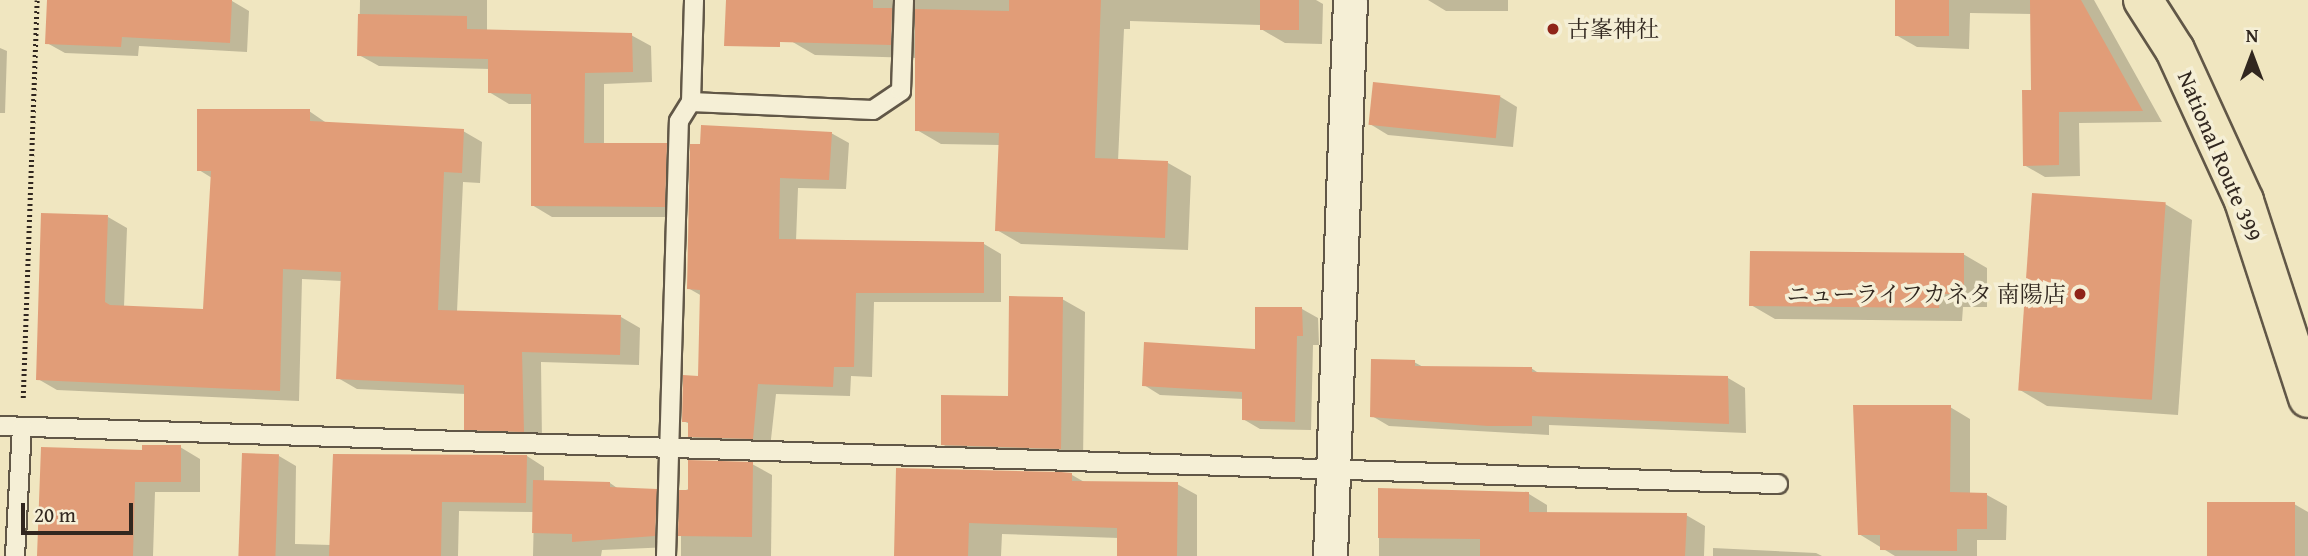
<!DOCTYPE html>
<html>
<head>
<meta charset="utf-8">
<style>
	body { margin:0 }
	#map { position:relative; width:2308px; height:556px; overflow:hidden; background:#f0e6c0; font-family:"Gentium Book Plus","Noto Serif JP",serif }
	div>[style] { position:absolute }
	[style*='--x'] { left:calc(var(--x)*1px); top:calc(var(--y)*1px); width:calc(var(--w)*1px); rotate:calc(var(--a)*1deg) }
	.shadow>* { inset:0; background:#0003 }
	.building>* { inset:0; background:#e19d78; transform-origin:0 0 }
	.path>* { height:4.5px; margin-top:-2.25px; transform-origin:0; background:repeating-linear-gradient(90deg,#31271f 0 2px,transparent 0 5.5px) }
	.roads { filter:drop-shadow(2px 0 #615747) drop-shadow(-2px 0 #615747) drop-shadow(0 2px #615747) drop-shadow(0 -2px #615747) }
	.lane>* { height:18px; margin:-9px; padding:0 9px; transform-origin:9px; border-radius:9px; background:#f5efd6 }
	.street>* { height:33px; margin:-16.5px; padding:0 16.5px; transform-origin:16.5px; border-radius:16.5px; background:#f5efd6 }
	.highway>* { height:38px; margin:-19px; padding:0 19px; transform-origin:19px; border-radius:19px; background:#f0e6c0 }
	.dots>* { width:19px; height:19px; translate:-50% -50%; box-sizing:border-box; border:4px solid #f5efd6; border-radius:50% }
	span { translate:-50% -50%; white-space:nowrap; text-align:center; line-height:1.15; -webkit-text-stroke:7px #f5efd6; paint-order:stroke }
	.poi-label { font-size:23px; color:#31271f }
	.left { translate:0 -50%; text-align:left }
	.right { translate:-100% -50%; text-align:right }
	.street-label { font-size:23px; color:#31271f }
	.north { position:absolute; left:2217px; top:21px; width:70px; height:70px; -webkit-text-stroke:5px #f5efd6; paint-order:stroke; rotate:0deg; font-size:19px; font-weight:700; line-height:28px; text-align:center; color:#31271f }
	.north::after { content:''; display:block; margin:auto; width:24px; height:32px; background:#31271f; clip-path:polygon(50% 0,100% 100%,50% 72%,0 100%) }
	.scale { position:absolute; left:21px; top:503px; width:112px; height:32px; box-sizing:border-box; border:4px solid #31271f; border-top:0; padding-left:9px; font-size:21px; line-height:24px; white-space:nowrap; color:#31271f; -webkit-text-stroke:5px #f5efd6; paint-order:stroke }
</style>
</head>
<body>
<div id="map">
	<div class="shadow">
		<div style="clip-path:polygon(49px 0,232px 1px,249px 11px,247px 52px,139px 46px,138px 56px,65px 53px,47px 43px)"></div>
		<div style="clip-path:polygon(360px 0,487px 0,487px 31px,631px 35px,651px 46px,652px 82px,604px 84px,604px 145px,666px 145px,686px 157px,684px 217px,552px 217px,532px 205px,533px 104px,509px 104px,489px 92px,490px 69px,379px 66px,359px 55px)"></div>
		<div style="clip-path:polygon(792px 0,1316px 0,1323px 4px,1322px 44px,1285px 43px,1261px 29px,1261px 25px,1130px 21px,1130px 29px,1124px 29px,1118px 161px,1168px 163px,1191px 176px,1188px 250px,1021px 244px,997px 230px,1000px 145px,941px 144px,917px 130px,916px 58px,815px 55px,791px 41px)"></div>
		<div style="clip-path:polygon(1428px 0,1508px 0,1508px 11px,1446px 11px)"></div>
		<div style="clip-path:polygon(1897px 0,2094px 0,2162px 122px,2079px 123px,2080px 176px,2045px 177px,2024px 165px,2033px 91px,2032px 14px,1970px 13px,1969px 49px,1917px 47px,1896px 35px)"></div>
		<div style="clip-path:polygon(0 48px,7px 51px,5px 113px,0 113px)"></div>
		<div style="clip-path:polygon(1499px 96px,1517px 107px,1513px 147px,1388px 135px,1370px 124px)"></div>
		<div style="clip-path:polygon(309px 111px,328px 124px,463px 131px,482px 142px,480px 183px,463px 182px,457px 312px,621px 317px,640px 328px,639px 365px,541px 362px,542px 442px,485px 440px,466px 429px,466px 394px,357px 389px,338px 378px,342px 281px,302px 279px,299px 401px,57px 390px,38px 379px,108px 217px,127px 228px,124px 307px,205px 311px,212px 178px,199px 170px)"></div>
		<div style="clip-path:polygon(831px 133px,849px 143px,846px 189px,798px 188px,796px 241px,984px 244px,1001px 254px,1001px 302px,874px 302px,872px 377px,851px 376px,850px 396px,776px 394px,770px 448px,708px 446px,690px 436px,690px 424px,683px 421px,699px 377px,702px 296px,688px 288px,691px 145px)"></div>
		<div style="clip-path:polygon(2165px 204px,2192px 220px,2178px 415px,2047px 406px,2020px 390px)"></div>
		<div style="clip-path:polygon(1963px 254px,1987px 268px,1987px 307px,1963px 307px,1962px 321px,1775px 319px,1751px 305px)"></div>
		<div style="clip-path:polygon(1062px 299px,1085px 312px,1083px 461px,965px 457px,942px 444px,1009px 398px)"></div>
		<div style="clip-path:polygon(1302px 309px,1318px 318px,1319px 345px,1313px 345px,1311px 430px,1260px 429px,1243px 419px,1244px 399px,1160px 395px,1144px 385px,1257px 350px)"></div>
		<div style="clip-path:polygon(1414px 362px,1425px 368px,1531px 368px,1540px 374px,1728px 378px,1745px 388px,1746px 433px,1549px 425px,1549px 435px,1389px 426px,1372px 416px)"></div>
		<div style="clip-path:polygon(1950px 407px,1970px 419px,1970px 494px,1987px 495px,2007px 506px,2006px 540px,1977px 540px,1977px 556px,1895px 556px,1859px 534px)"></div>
		<div style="clip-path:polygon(180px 447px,200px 459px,200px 492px,155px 492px,153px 556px,38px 556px,144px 451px)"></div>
		<div style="clip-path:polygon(279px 456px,296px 466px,295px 544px,331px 545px,527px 456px,544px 467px,544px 482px,610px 483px,620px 490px,656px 491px,672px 500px,671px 547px,602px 550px,601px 556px,533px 556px,534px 512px,459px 511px,458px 556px,242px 556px)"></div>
		<div style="clip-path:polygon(752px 464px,772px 475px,771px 556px,681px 556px,681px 492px)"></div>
		<div style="clip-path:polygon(1072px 475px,1086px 483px,1177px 484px,1197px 495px,1197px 556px,1119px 556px,1119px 538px,1002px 534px,1001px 556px,896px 556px)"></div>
		<div style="clip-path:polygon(1379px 490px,1529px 494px,1547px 505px,1547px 514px,1686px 515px,1705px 526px,1704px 556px,1379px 556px)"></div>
		<div style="clip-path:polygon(2294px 504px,2308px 512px,2308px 556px,2208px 556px)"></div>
		<div style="clip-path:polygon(1713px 548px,1816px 553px,1822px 556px,1713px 556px)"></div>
	</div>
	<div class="building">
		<div style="clip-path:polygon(47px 0,232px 0,230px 43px,122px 37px,121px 47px,45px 44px)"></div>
		<div style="clip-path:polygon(726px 0,873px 0,873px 8px,892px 8px,891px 45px,780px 42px,780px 47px,724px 46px)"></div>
		<div style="clip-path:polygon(1009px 0,1101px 0,1095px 158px,1168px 161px,1165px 238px,995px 231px,999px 133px,915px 131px,915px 9px,1009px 11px)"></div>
		<div style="left:1260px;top:0;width:39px;height:30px"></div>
		<div style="left:1895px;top:0;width:54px;height:36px"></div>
		<div style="clip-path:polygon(2030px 0,2081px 0,2143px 111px,2059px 112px,2059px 165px,2023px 166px,2022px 90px,2031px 90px)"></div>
		<div style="clip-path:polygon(358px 14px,467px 16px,467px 29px,632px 33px,633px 72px,585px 73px,584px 143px,667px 143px,665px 207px,531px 206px,531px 94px,488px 93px,488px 59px,357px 56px)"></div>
		<div style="left:1373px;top:82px;width:128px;height:43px;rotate:6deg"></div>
		<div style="clip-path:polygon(197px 109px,310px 109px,310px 121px,464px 129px,462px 173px,444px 172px,438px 310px,621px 315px,620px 355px,522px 352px,524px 432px,464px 430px,464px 385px,336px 379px,341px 272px,283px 269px,280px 391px,36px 380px,41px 213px,108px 215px,105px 302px,110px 305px,203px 309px,211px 171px,197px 171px)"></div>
		<div style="clip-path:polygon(701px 125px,832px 132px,829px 180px,780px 178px,779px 239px,984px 242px,984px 293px,856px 293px,854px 367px,834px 367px,833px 387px,758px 384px,753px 439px,688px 437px,688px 422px,682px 422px,683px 375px,698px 376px,700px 290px,687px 289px,690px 144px,700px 144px)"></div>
		<div style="left:2032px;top:193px;width:134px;height:198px;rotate:4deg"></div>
		<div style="clip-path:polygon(1750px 251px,1964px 253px,1964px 294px,1940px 294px,1939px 308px,1749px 306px)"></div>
		<div style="clip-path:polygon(1009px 296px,1063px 297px,1061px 449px,941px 445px,941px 395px,1008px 396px)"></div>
		<div style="clip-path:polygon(1255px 307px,1302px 307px,1303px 336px,1297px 336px,1295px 422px,1242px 420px,1242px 392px,1142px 386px,1144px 342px,1255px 349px)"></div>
		<div style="clip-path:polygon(1371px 359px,1415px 360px,1415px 366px,1532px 367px,1532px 372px,1728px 376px,1729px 424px,1532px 416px,1532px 426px,1488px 426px,1370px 417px)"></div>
		<div style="clip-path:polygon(1853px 405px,1951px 405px,1950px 492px,1987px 493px,1987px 529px,1957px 529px,1957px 551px,1880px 550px,1880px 535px,1858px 535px)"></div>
		<div style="clip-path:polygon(142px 445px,181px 445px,181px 482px,135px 482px,133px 556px,37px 556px,41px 447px,142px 450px)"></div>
		<div style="left:242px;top:453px;width:37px;height:103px;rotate:2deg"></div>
		<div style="clip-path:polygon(333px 454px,527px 455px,526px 503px,442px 502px,441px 556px,329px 556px)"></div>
		<div style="clip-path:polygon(688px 460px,753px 462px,752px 537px,678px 536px,679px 490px,688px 490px)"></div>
		<div style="clip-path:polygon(896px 468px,1061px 472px,1072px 473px,1072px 481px,1178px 482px,1177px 556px,1117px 556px,1117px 528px,969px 523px,968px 556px,894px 556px)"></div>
		<div style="clip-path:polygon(533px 480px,610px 482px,610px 487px,657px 489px,655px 536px,572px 542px,572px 534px,532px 533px)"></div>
		<div style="clip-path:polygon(1378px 488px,1529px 492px,1529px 512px,1687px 513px,1685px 556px,1480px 556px,1480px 539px,1378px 538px)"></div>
		<div style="left:2207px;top:502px;width:88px;height:54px"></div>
	</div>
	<div class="path">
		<div style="--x:23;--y:398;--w:398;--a:-88"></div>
	</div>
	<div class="roads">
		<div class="lane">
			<div style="--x:691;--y:102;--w:182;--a:2.5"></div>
			<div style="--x:873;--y:110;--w:34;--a:-34"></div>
			<div style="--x:901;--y:91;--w:91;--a:-88.1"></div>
			<div style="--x:0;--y:426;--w:1779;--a:1.87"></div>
			<div style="--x:15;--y:556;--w:129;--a:-86.9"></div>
			<div style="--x:666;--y:556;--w:435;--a:-88.3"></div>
			<div style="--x:679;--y:121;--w:22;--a:-58"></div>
			<div style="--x:691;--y:102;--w:102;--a:-88.3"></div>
		</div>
		<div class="street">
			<div style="--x:1330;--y:556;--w:556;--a:-87.94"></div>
		</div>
		<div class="highway">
			<div style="--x:2143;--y:0;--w:59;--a:57.4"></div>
			<div style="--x:2175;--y:50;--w:166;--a:65.4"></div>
			<div style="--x:2244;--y:201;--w:207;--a:72"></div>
		</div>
	</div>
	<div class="dots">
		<div style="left:1553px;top:29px;background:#8f2418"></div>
		<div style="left:2080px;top:294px;background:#8f2418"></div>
	</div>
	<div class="poi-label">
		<span class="left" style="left:1567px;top:29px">古峯神社</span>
		<span class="right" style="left:2066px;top:294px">ニューライフカネタ 南陽店</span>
	</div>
	<div class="street-label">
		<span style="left:2220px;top:156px;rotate:67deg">National Route 399</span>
	</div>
	<div class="north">N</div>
	<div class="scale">20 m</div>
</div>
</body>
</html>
